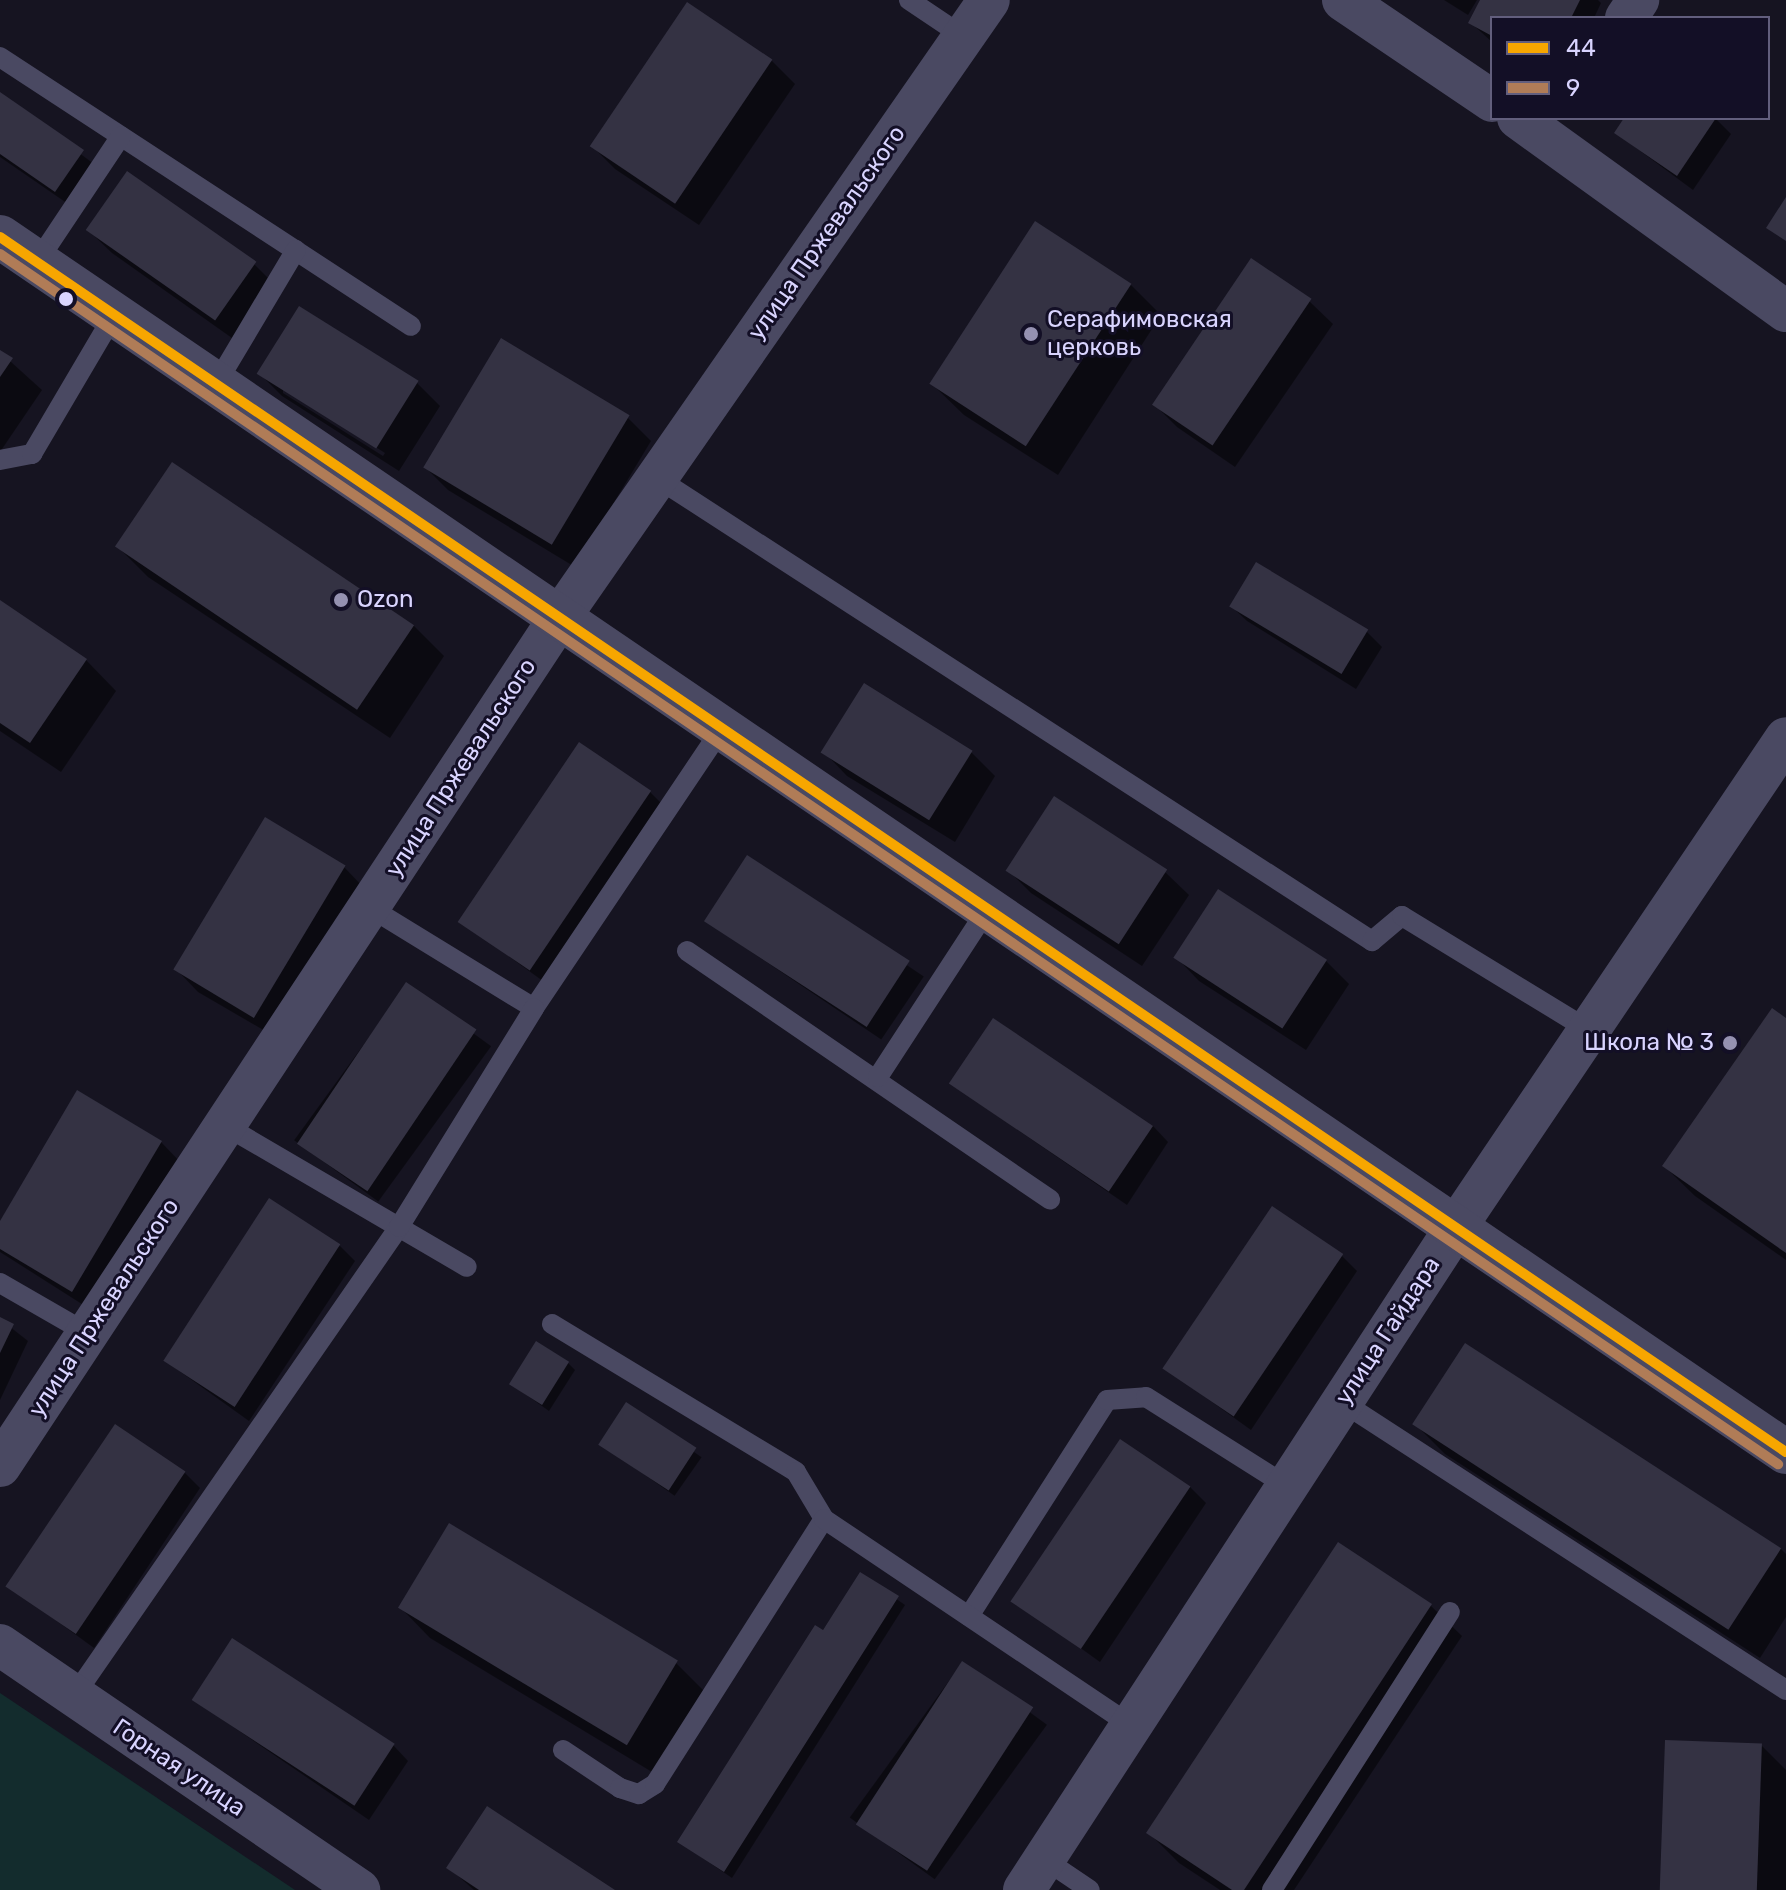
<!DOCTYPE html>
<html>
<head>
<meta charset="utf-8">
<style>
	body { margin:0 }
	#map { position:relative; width:1786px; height:1890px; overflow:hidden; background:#161421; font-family:Rubik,sans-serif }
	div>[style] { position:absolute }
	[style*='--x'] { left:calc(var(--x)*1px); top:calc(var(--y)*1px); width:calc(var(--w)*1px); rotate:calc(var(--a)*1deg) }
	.green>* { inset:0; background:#132c2d }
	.shadow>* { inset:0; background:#0007; transform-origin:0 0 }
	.building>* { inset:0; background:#343243; transform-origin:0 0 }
	.service>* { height:20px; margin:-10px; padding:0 10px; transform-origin:10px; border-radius:10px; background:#4a4962 }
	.minor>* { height:42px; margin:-21px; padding:0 21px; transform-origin:21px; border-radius:21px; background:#4a4962 }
	.tertiary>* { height:44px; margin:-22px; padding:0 22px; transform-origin:22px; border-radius:22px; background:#4a4962 }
	.bus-1>* { height:10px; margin:-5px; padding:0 5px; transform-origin:5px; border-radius:5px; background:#f7a600 }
	.bus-2>* { height:10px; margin:-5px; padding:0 5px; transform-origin:5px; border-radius:5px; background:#b07c57 }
	.dots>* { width:22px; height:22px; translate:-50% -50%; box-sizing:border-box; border:4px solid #130f26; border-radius:50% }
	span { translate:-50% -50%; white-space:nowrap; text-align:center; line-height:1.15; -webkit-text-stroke:6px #130f26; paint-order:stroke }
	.street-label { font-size:24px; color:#d9d4ff }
	.poi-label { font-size:24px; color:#d9d4ff }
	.left { translate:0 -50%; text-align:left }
	.right { translate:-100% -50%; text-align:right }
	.legend { position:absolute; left:1490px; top:16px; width:280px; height:104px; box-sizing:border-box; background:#130f26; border:2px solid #625e7d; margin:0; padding:10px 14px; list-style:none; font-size:24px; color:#d9d4ff }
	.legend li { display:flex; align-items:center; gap:16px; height:40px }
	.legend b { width:40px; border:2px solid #625e7d }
</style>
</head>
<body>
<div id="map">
	<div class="green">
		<div style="clip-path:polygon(0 1693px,295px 1890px,0 1890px)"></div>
	</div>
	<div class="shadow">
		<div style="clip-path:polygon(1444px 0,1477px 0,1468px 15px)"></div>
		<div style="clip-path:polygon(1483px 0,1598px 0,1601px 3px,1594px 18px,1492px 18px,1492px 42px,1471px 23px)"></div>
		<div style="clip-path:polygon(772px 61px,795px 84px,699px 225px,615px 169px,592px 146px)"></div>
		<div style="clip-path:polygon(0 94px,98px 167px,71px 206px,0 157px)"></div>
		<div style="clip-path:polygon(1626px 118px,1715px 118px,1731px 134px,1693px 190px,1616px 133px)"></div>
		<div style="clip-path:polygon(127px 174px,255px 265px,278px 288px,239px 343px,112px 253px,88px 230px)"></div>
		<div style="clip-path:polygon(1131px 285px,1161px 315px,1058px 475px,964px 415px,933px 385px)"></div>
		<div style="clip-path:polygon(1309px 301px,1333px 324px,1235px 467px,1177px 427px,1154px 404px)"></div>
		<div style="clip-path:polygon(evenodd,300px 309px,417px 383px,440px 406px,399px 471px,282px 396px,259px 373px,300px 309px,283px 388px,385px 453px,383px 456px,283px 393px,283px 388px)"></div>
		<div style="clip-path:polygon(501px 341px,628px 418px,651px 441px,575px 567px,448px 490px,425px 467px)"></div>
		<div style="clip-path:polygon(0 352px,42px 390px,0 452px)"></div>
		<div style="clip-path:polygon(173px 464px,414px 626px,444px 656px,390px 738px,148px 577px,118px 547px)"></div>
		<div style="clip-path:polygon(0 603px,86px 660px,116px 691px,61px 772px,0 731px)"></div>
		<div style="clip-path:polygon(1231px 606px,1367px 632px,1382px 647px,1356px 689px,1247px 621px)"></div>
		<div style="clip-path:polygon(865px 686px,972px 753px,995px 776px,955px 842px,847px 776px,824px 752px)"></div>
		<div style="clip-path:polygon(649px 791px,665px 807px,547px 984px,463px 923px)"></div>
		<div style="left:748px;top:858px;width:212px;height:76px;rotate:34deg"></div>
		<div style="clip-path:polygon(344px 867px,367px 891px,277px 1038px,198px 992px,175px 968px)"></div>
		<div style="clip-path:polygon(1008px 870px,1165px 872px,1189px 895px,1142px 966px,1031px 893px)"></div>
		<div style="clip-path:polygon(1176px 957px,1326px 961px,1349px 984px,1306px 1050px,1199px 981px)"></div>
		<div style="left:407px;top:985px;width:104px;height:192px;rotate:36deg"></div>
		<div style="clip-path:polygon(1786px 1020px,1786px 1260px,1695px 1196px,1664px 1166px)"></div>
		<div style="clip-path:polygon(951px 1084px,1153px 1126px,1168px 1142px,1127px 1205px)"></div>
		<div style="clip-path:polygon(161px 1142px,184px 1166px,96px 1313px,0 1252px,0 1225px)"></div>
		<div style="clip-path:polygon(340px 1246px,355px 1261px,249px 1421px,164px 1360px)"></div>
		<div style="clip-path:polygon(1341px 1255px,1357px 1271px,1251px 1430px,1166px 1369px)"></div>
		<div style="clip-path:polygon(0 1319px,28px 1341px,0 1400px)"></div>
		<div style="clip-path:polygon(568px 1363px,575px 1370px,549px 1411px,511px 1384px)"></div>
		<div style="left:627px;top:1405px;width:91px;height:47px;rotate:35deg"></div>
		<div style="clip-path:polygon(1414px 1423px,1780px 1548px,1786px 1554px,1786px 1617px,1760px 1658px,1445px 1454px)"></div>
		<div style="clip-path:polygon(185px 1473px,200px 1488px,94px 1648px,10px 1587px)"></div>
		<div style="clip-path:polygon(1190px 1487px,1206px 1503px,1100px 1662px,1015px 1601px)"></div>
		<div style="clip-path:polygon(449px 1526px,676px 1663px,706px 1693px,657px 1775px,430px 1638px,400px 1607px)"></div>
		<div style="clip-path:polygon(1338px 1545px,1431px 1606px,1462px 1636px,1294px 1890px,1220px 1890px,1179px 1863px,1148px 1832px)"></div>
		<div style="clip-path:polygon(861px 1574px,905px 1605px,732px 1878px,679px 1842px)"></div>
		<div style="left:962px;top:1663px;width:105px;height:191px;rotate:36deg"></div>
		<div style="clip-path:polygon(194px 1700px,393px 1745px,408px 1761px,369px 1820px)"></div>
		<div style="clip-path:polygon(1761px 1745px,1786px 1770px,1786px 1890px,1663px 1890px)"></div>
		<div style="clip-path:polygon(449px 1868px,611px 1890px,474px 1890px)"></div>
	</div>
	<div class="building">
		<div style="clip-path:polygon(1480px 0,1580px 0,1571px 18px,1492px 18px,1492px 36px,1468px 23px)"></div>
		<div style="left:687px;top:2px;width:103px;height:174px;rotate:34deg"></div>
		<div style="clip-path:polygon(0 92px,84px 150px,55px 192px,0 154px)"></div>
		<div style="clip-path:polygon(1624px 118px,1716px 118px,1677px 176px,1614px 133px)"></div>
		<div style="left:127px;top:171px;width:158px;height:72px;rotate:35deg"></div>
		<div style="clip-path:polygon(1786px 197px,1786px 241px,1766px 228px)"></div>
		<div style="left:1035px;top:221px;width:115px;height:194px;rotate:33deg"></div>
		<div style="left:1251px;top:258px;width:73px;height:177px;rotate:34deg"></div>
		<div style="left:299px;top:306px;width:141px;height:80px;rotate:32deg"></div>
		<div style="left:501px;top:338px;width:150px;height:151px;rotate:31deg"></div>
		<div style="clip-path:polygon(0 350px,13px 358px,0 377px)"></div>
		<div style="left:172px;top:462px;width:292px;height:102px;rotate:34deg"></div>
		<div style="left:1256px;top:562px;width:131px;height:52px;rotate:31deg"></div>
		<div style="clip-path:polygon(0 600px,87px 659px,30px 743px,0 723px)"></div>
		<div style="left:864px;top:683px;width:128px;height:82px;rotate:32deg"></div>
		<div style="left:579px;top:742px;width:87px;height:217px;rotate:34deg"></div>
		<div style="left:1054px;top:796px;width:135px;height:89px;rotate:33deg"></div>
		<div style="left:265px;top:817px;width:94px;height:178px;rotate:31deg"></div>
		<div style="left:747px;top:855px;width:194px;height:79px;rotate:33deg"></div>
		<div style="left:1218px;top:889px;width:130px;height:82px;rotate:33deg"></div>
		<div style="left:406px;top:982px;width:85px;height:195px;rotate:34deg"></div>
		<div style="clip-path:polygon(1772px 1008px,1786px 1018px,1786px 1253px,1662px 1166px)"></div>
		<div style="left:993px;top:1018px;width:193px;height:79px;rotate:34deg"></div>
		<div style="clip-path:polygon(77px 1090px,162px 1141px,72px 1292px,0 1249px,0 1221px)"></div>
		<div style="left:269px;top:1198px;width:85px;height:194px;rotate:33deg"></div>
		<div style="left:1272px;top:1206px;width:86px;height:196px;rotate:34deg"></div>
		<div style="clip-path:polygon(0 1317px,14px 1324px,0 1353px)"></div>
		<div style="left:536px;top:1341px;width:39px;height:51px;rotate:32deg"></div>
		<div style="left:1465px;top:1343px;width:377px;height:97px;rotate:33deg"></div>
		<div style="left:626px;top:1402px;width:84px;height:51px;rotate:33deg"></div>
		<div style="left:115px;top:1424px;width:85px;height:196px;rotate:34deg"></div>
		<div style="left:1120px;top:1439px;width:85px;height:196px;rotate:34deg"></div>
		<div style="left:449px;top:1523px;width:267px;height:99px;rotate:31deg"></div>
		<div style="clip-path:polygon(1338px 1542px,1432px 1604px,1244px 1890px,1232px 1890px,1146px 1833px)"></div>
		<div style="clip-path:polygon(860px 1572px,899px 1596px,724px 1872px,677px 1842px,815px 1625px,823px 1630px)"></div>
		<div style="left:232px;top:1638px;width:194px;height:74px;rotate:33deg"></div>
		<div style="left:962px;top:1661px;width:85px;height:195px;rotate:33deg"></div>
		<div style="left:1665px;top:1740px;width:97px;height:150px;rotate:2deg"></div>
		<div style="clip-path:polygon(487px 1806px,528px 1833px,615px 1890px,479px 1890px,446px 1868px)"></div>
	</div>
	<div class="service">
		<div style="--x:909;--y:0;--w:66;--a:33.9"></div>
		<div style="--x:0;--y:57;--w:491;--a:33.2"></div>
		<div style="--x:37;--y:262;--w:151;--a:-56.3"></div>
		<div style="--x:216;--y:384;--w:156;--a:-59.2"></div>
		<div style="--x:0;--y:460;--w:33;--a:-11"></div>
		<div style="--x:32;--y:454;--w:161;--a:-59.5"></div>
		<div style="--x:657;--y:478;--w:852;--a:32.93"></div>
		<div style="--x:1372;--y:941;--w:39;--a:-40"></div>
		<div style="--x:1402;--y:916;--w:219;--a:31.4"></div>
		<div style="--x:369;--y:907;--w:193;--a:31.5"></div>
		<div style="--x:534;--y:1008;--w:339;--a:-56.1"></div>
		<div style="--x:687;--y:951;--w:440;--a:34.4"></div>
		<div style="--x:878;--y:1077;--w:203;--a:-56.9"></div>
		<div style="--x:224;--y:1125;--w:281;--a:30.3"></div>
		<div style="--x:0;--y:1283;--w:100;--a:29.9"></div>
		<div style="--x:552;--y:1324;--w:285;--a:31.2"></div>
		<div style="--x:796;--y:1472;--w:55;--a:59.2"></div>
		<div style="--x:1342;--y:1402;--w:529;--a:32.97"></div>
		<div style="--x:969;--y:1616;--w:256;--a:-57.4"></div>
		<div style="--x:1107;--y:1400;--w:39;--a:-4"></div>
		<div style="--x:1146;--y:1397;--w:167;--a:32.3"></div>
		<div style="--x:74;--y:1696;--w:571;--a:-55.28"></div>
		<div style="--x:399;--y:1227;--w:257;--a:-58.3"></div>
		<div style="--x:563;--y:1750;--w:69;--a:33.7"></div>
		<div style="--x:620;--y:1788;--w:20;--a:18"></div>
		<div style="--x:639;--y:1794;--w:19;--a:-32"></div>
		<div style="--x:655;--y:1784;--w:314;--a:-57.5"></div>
		<div style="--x:824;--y:1519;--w:370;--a:33.9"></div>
		<div style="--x:1044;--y:1859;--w:55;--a:34"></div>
		<div style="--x:1272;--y:1890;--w:330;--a:-57.4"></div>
	</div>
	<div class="minor">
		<div style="--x:1343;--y:0;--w:180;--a:34.1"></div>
		<div style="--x:1626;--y:18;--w:22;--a:-56"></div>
		<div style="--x:1518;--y:118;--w:330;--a:35.8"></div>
		<div style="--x:0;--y:1466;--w:1017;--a:-56.59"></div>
		<div style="--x:560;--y:617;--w:751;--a:-55.19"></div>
		<div style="--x:0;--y:1645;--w:435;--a:34.3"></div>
		<div style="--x:1024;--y:1890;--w:795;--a:-56.91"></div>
		<div style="--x:1458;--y:1224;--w:586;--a:-55.98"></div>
	</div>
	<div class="tertiary">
		<div style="--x:0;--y:237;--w:2160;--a:34.23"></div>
	</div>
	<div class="bus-1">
		<div style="--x:0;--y:237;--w:2160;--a:34.23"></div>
	</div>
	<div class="bus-2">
		<div style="--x:0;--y:254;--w:2151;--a:34.24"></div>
	</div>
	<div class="dots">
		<div style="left:66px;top:299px;background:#d9d4ff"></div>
		<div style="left:1031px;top:334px;background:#9591b1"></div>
		<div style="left:341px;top:600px;background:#9591b1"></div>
		<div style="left:1730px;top:1043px;background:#9591b1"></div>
	</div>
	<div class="street-label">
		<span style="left:827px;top:233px;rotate:-55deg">улица Пржевальского</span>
		<span style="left:461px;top:768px;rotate:-57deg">улица Пржевальского</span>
		<span style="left:104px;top:1308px;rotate:-57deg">улица Пржевальского</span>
		<span style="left:1388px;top:1331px;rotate:-57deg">улица Гайдара</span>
		<span style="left:179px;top:1768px;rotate:34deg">Горная улица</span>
	</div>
	<div class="poi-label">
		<span class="left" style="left:1047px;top:334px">Серафимовская<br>церковь</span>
		<span class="left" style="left:357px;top:600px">Ozon</span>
		<span class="right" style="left:1714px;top:1043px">Школа № 3</span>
	</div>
	<ul class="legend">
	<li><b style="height:10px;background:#f7a600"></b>44</li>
	<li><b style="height:10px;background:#b07c57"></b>9</li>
	</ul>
</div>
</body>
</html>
